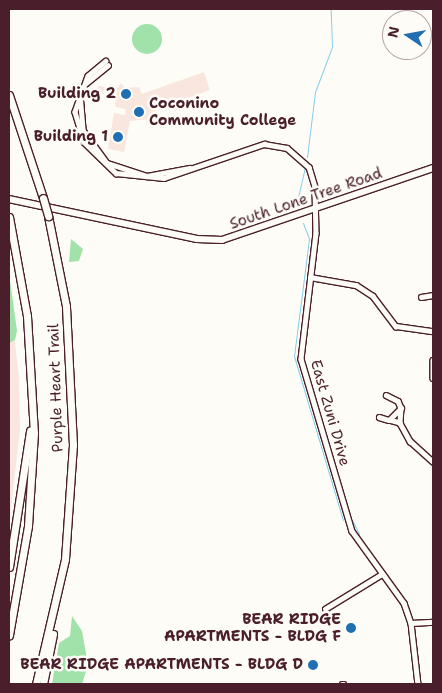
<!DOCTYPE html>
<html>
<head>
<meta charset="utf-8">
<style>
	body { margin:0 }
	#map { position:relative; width:442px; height:693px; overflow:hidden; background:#fdfcf7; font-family:"Shantell Sans",sans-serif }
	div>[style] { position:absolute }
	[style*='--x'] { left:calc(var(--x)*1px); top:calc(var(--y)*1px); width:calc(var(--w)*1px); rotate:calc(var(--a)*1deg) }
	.built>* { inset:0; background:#f9e7df }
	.green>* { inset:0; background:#a1e1aa }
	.round { border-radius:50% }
	.stream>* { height:1px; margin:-0.5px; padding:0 0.5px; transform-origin:0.5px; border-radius:0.5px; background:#87cce9 }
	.roads { filter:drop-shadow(1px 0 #4a1f2b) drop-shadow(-1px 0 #4a1f2b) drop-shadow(0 1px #4a1f2b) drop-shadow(0 -1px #4a1f2b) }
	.minor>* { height:4.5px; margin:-2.25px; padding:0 2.25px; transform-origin:2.25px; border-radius:2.25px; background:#fdfcf7 }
	.major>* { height:5.5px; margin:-2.75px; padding:0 2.75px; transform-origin:2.75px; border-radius:2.75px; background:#fdfcf7 }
	.highway>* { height:7px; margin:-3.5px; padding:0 3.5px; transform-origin:3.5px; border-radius:3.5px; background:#fdfcf7 }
	.bridges { filter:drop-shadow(1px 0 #4a1f2b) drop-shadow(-1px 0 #4a1f2b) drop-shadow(0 1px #4a1f2b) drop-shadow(0 -1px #4a1f2b) }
	.highway-bridge>* { height:7px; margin:-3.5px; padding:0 3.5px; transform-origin:3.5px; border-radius:3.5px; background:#fdfcf7 }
	.dots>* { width:14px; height:14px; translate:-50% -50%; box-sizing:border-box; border:2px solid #fdfcf7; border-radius:50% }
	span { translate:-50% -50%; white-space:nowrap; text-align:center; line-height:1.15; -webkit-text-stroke:5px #fdfcf7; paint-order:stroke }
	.poi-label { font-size:15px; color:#4a1f2b; font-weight:700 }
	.right { translate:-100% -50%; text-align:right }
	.left { translate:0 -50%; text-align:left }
	.street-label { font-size:15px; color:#4a1f2b }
	.frame { position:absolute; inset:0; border:10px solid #4a1f2b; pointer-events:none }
	.north { position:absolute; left:382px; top:10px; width:50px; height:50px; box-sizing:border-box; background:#fdfcf7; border:1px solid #b5a4a5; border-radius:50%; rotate:282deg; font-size:14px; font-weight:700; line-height:20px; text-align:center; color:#4a1f2b }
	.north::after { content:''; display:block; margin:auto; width:18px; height:22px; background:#1f6fb2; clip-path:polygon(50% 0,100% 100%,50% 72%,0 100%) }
</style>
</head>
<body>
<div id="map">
	<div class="built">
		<div style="clip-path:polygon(204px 72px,210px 90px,178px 102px,176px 111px,167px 107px,148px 114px,151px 119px,130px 121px,124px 152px,108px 149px,114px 113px,125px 115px,126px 109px,115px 107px,116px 97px,97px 93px,98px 86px,118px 88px,121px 83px,125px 88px,139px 87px,142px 94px)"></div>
		<div style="clip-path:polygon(9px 292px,19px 377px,20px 430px,9px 525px)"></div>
	</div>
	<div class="green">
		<div class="round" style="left:132px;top:24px;width:30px;height:30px"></div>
		<div style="clip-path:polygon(71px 239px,83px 249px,79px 261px,69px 262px)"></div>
		<div style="clip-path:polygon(9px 273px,17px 331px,15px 340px,9px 343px)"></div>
		<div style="clip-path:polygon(72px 616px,82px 631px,88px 665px,82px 684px,52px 684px,59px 643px,70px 636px)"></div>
	</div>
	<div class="stream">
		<div style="--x:307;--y:157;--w:65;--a:-83"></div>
		<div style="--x:315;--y:92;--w:48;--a:-69.3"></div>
		<div style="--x:332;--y:47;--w:38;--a:-92"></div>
		<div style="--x:296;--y:206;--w:39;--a:-77"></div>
		<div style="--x:303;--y:223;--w:17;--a:69"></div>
		<div style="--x:309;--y:239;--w:118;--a:97.3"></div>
		<div style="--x:294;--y:356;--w:171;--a:73.4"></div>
		<div style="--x:352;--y:520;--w:16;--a:63"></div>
	</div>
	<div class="roads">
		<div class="minor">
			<div style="--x:106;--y:61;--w:23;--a:140"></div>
			<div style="--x:88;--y:76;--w:38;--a:110"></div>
			<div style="--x:75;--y:112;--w:31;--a:73"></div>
			<div style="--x:84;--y:142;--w:45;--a:44.1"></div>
			<div style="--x:116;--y:173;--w:48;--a:5.9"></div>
			<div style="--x:164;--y:178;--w:106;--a:-18.8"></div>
			<div style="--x:264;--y:144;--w:23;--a:10"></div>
			<div style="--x:287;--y:148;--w:29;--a:41"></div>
			<div style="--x:309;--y:167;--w:21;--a:73"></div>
			<div style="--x:315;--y:187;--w:46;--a:88.8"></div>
			<div style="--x:316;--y:233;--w:127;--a:96.8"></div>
			<div style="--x:301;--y:359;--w:179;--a:73.5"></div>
			<div style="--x:352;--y:531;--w:89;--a:54.2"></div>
			<div style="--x:404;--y:603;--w:21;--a:71"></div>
			<div style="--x:411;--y:623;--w:61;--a:83.5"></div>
			<div style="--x:86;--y:83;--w:28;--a:-39"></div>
			<div style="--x:80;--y:94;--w:36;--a:85"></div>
			<div style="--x:83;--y:130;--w:41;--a:54"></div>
			<div style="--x:107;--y:163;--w:42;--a:18"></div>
			<div style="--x:147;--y:176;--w:43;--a:-10.8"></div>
			<div style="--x:310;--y:277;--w:47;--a:9.9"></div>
			<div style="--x:356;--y:285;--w:20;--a:33"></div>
			<div style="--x:373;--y:296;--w:38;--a:53"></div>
			<div style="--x:396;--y:326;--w:37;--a:8"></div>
			<div style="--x:421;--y:297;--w:12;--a:-9"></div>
			<div style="--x:433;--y:360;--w:18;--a:90"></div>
			<div style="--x:386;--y:395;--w:13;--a:27"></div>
			<div style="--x:398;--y:401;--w:8;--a:67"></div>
			<div style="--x:379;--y:417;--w:10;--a:17"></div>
			<div style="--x:400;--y:423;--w:11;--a:-165"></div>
			<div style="--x:389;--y:420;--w:17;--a:-45"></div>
			<div style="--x:401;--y:408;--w:15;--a:94"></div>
			<div style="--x:400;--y:423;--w:21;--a:61"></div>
			<div style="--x:410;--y:441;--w:31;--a:42"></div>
			<div style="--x:325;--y:609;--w:67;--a:-31.6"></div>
			<div style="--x:411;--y:623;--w:22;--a:-3"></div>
			<div style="--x:342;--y:684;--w:2;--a:0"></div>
		</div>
		<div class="major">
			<div style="--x:9;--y:199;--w:192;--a:12"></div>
			<div style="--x:197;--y:239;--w:25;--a:2"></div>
			<div style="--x:222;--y:240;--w:223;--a:-18.8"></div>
		</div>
		<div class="highway">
			<div style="--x:9;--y:95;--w:108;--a:71.7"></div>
			<div style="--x:9;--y:217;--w:101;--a:79.7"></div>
			<div style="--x:27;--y:316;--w:117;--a:86.6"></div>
			<div style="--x:34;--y:433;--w:93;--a:93.7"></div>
			<div style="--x:28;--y:526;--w:111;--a:99.9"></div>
			<div style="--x:9;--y:567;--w:138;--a:-81.2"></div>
			<div style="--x:36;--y:684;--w:128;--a:-76.9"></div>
			<div style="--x:65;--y:559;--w:114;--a:-86"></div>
			<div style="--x:73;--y:445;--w:139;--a:-92.9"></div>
			<div style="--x:66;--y:306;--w:92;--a:-101.3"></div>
			<div style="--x:43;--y:684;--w:51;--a:-78.7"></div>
		</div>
	</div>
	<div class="bridges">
		<div class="highway-bridge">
			<div style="--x:43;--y:198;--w:19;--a:74"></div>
		</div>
	</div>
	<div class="dots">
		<div style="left:126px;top:94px;background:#1f6fb2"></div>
		<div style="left:139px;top:112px;background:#1f6fb2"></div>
		<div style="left:118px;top:137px;background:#1f6fb2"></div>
		<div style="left:351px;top:628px;background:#1f6fb2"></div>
		<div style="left:313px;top:665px;background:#1f6fb2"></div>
	</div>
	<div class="poi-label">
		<span class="right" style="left:116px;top:94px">Building 2</span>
		<span class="left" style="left:149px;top:112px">Coconino<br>Community College</span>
		<span class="right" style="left:108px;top:137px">Building 1</span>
		<span class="right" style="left:341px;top:628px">BEAR RIDGE<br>APARTMENTS - BLDG F</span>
		<span class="right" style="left:303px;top:665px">BEAR RIDGE APARTMENTS - BLDG D</span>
	</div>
	<div class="street-label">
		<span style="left:306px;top:199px;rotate:-19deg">South Lone Tree Road</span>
		<span style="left:56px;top:388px;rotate:-92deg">Purple Heart Trail</span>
		<span style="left:330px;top:413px;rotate:74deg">East Zuni Drive</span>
	</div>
	<div class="frame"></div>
	<div class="north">N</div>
</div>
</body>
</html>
